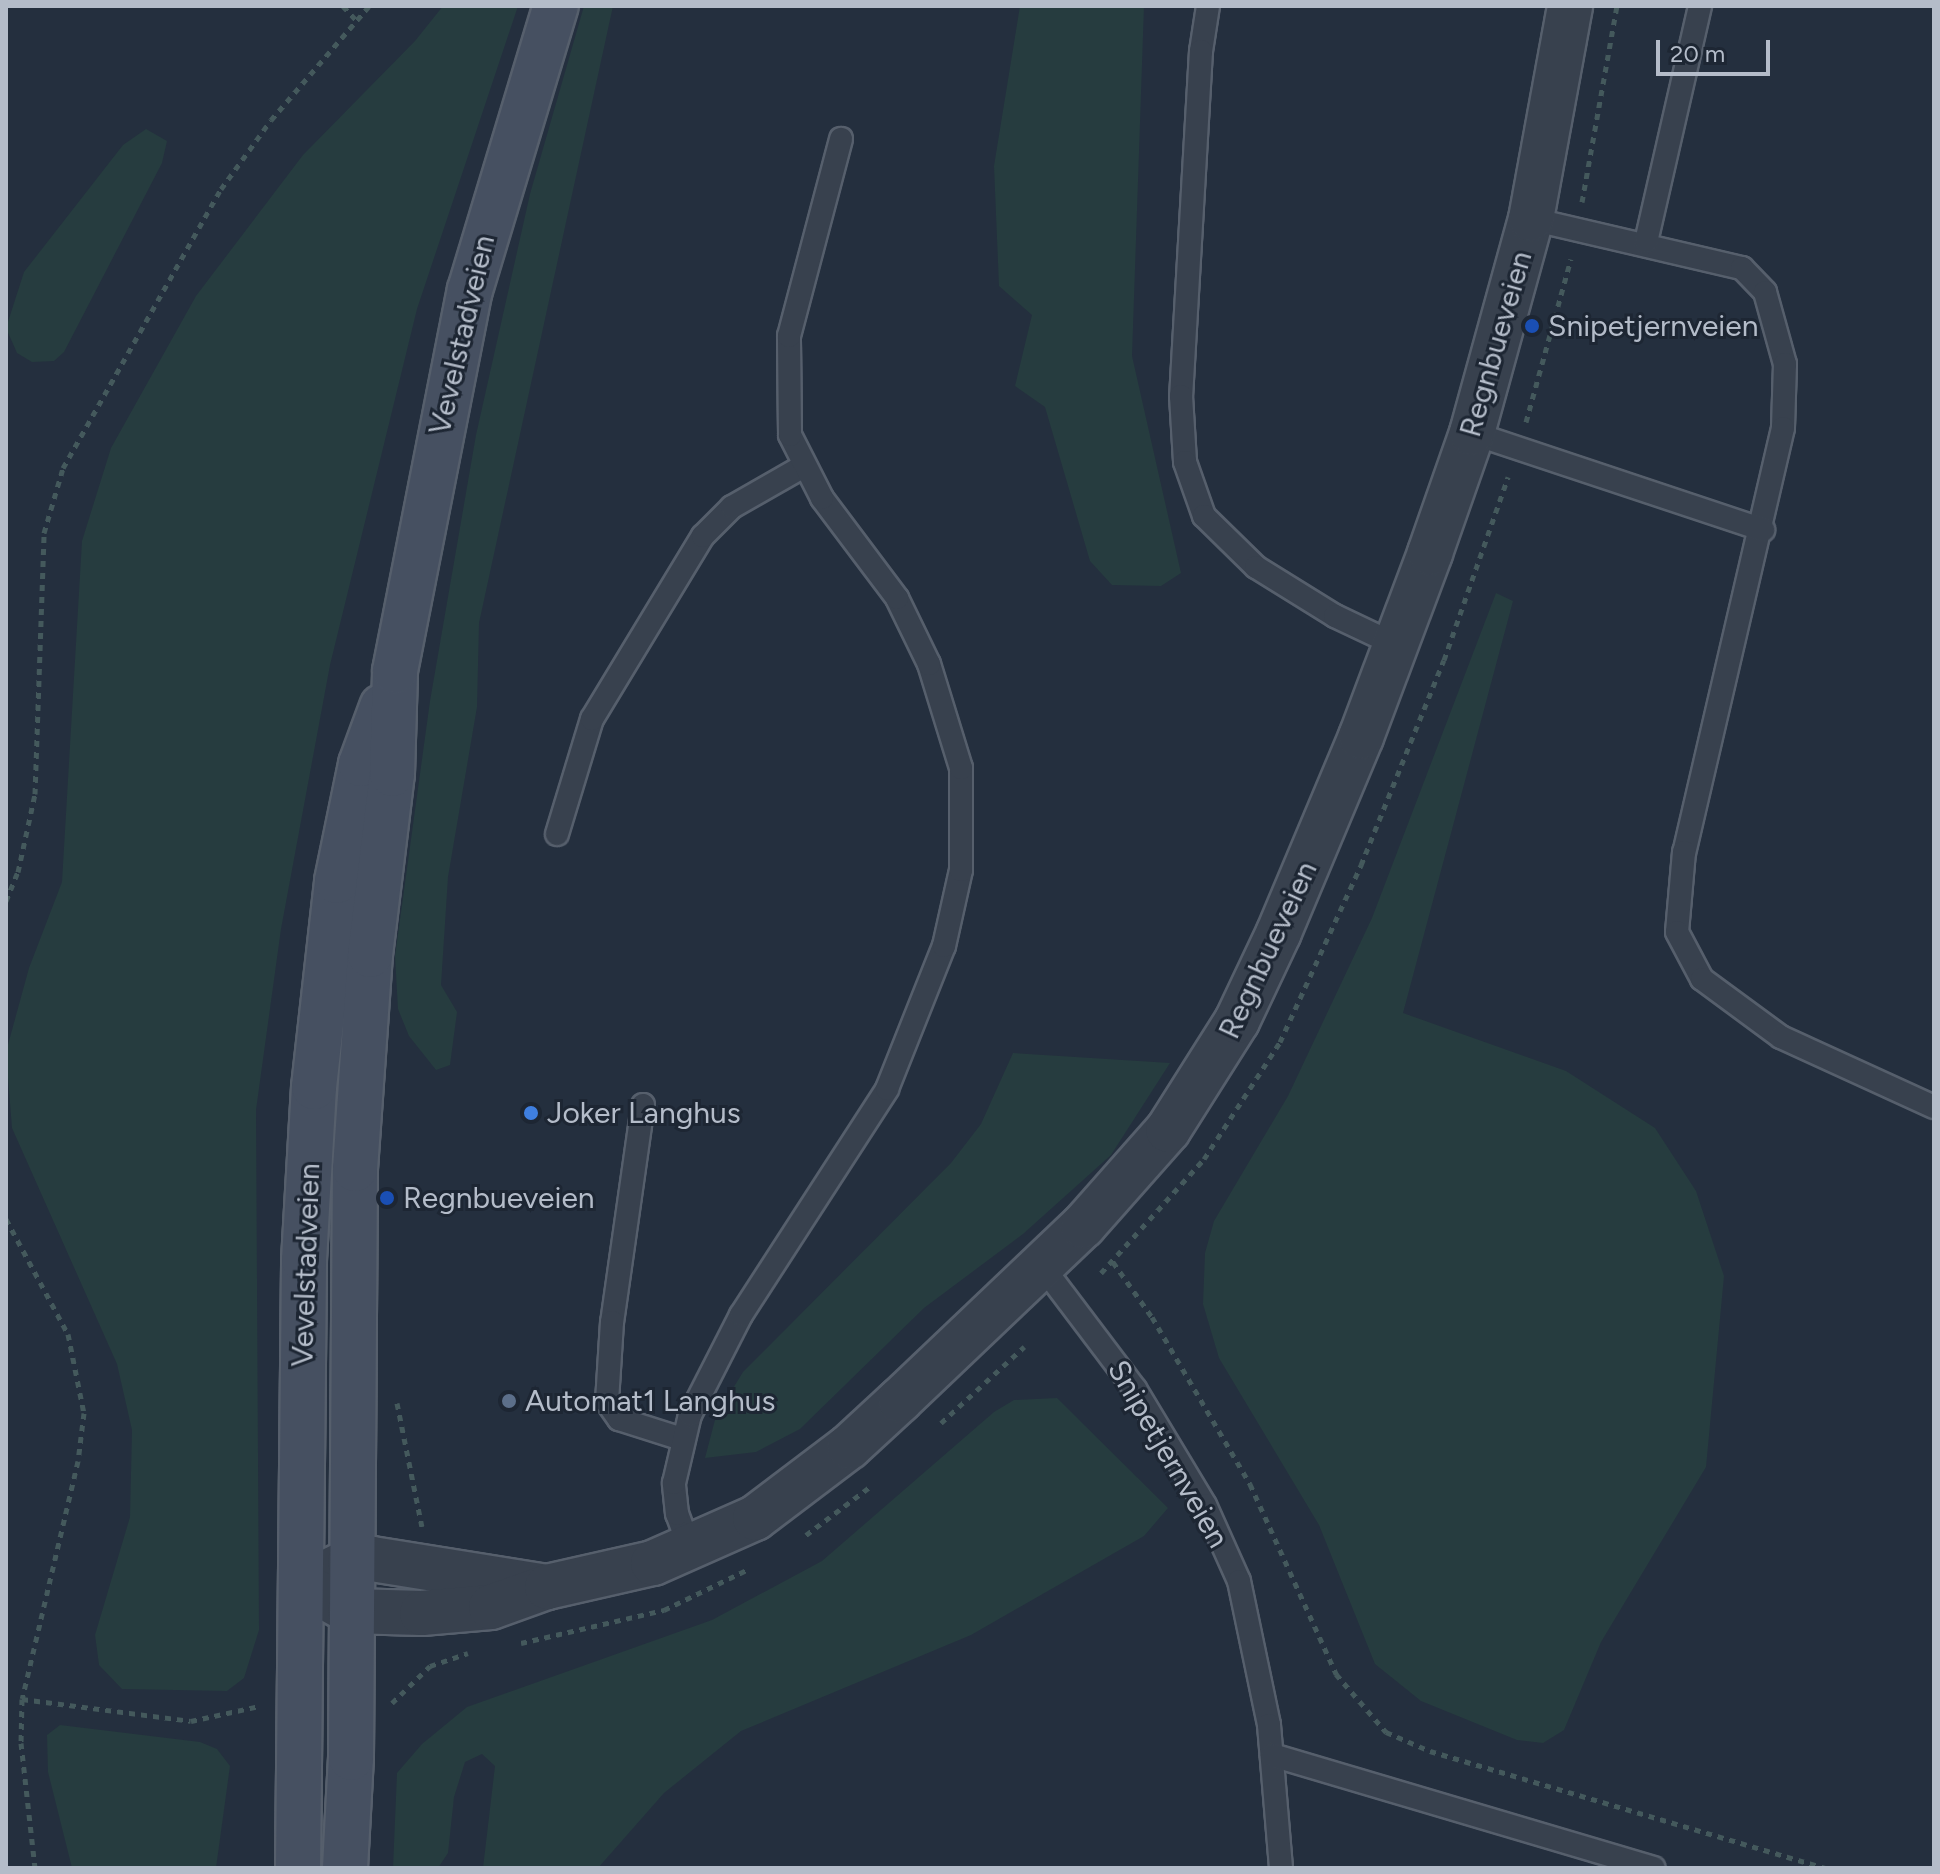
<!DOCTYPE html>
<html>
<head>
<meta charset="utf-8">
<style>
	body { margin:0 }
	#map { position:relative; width:1940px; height:1874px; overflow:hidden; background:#242f3e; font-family:Figtree,sans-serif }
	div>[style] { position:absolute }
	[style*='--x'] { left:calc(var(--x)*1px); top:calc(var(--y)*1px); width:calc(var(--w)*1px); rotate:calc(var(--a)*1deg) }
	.green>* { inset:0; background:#263c3f }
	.path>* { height:5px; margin-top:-2.5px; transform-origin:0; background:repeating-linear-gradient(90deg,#44595c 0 6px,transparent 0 12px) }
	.roads { filter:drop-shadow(2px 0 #565f6c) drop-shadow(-2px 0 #565f6c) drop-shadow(0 2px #565f6c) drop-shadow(0 -2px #565f6c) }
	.lane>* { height:22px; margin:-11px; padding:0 11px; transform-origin:11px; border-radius:11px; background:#38414e }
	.street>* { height:44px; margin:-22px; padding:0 22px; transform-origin:22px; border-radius:22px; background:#38414e }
	.secondary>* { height:44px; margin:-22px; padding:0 22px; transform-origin:22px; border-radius:22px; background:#465061 }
	.dots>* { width:22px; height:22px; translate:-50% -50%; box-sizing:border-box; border:4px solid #1d2633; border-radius:50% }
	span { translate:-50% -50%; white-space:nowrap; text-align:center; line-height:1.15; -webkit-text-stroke:6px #1d2633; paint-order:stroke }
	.poi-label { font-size:30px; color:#b4bcc9 }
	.left { translate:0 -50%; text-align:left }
	.street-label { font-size:30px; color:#b4bcc9 }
	.frame { position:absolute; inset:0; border:8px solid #b4bcc9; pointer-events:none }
	.scale { position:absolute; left:1656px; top:40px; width:114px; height:36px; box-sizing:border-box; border:4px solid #b4bcc9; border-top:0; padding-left:10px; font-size:24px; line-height:28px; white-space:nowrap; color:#b4bcc9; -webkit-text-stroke:6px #1d2633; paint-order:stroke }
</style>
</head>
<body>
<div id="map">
	<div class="green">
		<div style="clip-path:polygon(443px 6px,518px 6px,417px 309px,330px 665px,281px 929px,256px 1110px,259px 1630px,244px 1678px,227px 1691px,122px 1689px,99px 1665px,95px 1635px,130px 1517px,132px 1430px,117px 1364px,12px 1128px,6px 1052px,29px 968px,62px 882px,82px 541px,111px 448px,196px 296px,303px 155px,415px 41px)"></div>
		<div style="clip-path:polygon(584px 6px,613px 6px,479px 623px,477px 707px,448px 877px,441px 985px,457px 1012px,450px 1065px,436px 1070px,409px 1036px,398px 1009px,395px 956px,430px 701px,476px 435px,530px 194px)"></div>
		<div style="clip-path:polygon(1020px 6px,1144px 6px,1132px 356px,1181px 573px,1161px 586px,1112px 585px,1090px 561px,1045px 407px,1015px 386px,1032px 315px,999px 286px,994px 166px)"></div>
		<div style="clip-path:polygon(146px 129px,167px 141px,162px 163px,64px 352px,54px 361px,32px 362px,17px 353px,6px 328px,24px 272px,123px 145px)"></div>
		<div style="clip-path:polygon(1496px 593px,1513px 601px,1403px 1013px,1566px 1071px,1655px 1128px,1696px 1191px,1724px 1276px,1706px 1467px,1601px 1642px,1564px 1730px,1543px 1743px,1517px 1740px,1421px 1701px,1375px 1664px,1319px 1525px,1219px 1358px,1203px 1304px,1205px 1253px,1214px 1221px,1288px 1096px,1372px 918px)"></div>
		<div style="clip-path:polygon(1013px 1053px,1170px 1063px,1111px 1155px,1023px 1234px,924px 1308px,800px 1429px,756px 1452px,705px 1458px,716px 1416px,743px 1372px,951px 1163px,981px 1124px)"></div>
		<div style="clip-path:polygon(1057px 1398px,1168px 1508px,1144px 1536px,971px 1635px,741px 1731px,664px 1793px,598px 1868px,483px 1868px,495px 1766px,482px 1754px,465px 1762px,454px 1797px,448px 1853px,438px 1868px,393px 1868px,397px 1773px,422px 1744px,467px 1707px,712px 1620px,822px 1561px,994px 1412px,1014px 1400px)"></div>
		<div style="clip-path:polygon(60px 1725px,200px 1742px,217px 1749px,230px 1766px,216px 1868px,72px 1868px,48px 1772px,47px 1735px)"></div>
	</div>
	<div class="path">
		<div style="--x:343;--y:6;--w:19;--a:47"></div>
		<div style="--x:1582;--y:202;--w:199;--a:-79.9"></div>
		<div style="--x:1526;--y:422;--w:169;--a:-74.6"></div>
		<div style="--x:6;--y:901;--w:31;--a:-68"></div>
		<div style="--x:18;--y:872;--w:80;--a:-77.7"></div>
		<div style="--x:35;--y:794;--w:261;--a:-88"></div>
		<div style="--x:44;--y:533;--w:68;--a:-73.7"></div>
		<div style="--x:63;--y:468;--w:321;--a:-60.5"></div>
		<div style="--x:221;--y:189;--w:85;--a:-54.1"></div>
		<div style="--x:271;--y:120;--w:150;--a:-49.3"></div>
		<div style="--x:6;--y:1219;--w:131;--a:61.7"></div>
		<div style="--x:68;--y:1334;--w:81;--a:78.6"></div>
		<div style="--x:84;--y:1413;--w:48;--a:97.1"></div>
		<div style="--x:78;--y:1461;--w:244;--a:103.2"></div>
		<div style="--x:22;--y:1699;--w:44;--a:91.3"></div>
		<div style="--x:21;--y:1743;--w:126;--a:83.6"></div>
		<div style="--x:1113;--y:1262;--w:67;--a:54.7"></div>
		<div style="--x:1152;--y:1317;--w:194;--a:59.6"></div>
		<div style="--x:1250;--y:1484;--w:209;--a:65.6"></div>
		<div style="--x:1336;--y:1674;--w:77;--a:49.2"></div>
		<div style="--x:1386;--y:1732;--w:48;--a:23.4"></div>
		<div style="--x:1430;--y:1751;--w:412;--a:16.5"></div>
		<div style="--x:1101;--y:1273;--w:154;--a:-47.9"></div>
		<div style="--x:1204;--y:1159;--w:140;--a:-57"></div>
		<div style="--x:1280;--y:1042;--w:195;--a:-65.4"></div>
		<div style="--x:1361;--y:865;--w:221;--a:-68"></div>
		<div style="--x:1444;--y:660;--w:194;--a:-70.7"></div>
		<div style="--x:397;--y:1403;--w:126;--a:78.6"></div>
		<div style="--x:941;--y:1423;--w:113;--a:-42.5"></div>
		<div style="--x:806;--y:1535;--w:81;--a:-37"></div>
		<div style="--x:521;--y:1643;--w:147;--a:-13"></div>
		<div style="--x:664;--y:1610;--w:94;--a:-25.8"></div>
		<div style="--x:22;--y:1699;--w:170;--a:7.4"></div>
		<div style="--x:191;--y:1721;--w:70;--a:-12.4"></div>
		<div style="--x:392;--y:1703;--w:53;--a:-44.2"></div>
		<div style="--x:430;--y:1666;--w:40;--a:-18.9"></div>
	</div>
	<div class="roads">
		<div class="lane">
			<div style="--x:1208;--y:6;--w:46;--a:98.8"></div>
			<div style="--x:1201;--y:51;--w:346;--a:93.3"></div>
			<div style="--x:1181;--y:396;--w:66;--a:86.5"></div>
			<div style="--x:1185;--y:462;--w:57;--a:70.6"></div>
			<div style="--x:1204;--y:516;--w:73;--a:44.4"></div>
			<div style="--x:1256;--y:567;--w:93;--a:31.8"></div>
			<div style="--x:1335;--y:616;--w:68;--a:25.4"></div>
			<div style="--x:1531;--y:219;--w:217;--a:13.1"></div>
			<div style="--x:1742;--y:268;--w:33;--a:46"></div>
			<div style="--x:1765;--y:292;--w:75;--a:74.5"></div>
			<div style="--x:1785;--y:364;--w:64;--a:91.8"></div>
			<div style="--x:1783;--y:428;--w:435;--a:103.1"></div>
			<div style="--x:1684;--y:852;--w:80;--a:95"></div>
			<div style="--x:1677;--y:932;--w:53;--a:62"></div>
			<div style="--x:1702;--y:979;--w:98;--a:36.3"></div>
			<div style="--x:1781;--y:1037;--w:168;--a:24.6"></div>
			<div style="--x:1646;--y:242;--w:242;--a:-77.1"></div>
			<div style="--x:1472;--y:433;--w:307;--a:18.4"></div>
			<div style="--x:557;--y:834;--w:120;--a:-73.1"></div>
			<div style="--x:592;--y:719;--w:214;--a:-58.8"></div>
			<div style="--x:703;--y:536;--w:41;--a:-45"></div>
			<div style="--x:732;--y:507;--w:81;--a:-29.7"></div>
			<div style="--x:643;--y:1105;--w:219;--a:98.1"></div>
			<div style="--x:612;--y:1322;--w:80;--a:93.6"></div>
			<div style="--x:607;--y:1402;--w:21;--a:55"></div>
			<div style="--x:619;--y:1419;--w:66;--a:17.6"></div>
			<div style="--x:1042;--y:1266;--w:154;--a:52.9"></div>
			<div style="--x:1135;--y:1389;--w:135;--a:58.9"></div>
			<div style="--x:1205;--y:1505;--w:83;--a:65.9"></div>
			<div style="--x:1239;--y:1581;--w:147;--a:78.2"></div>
			<div style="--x:1269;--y:1725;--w:144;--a:85.2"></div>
			<div style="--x:690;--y:1549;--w:37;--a:-110"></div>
			<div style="--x:677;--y:1514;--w:31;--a:-96"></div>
			<div style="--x:674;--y:1483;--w:70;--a:-76.8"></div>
			<div style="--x:690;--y:1415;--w:112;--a:-63"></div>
			<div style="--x:741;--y:1315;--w:269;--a:-57.1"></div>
			<div style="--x:887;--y:1089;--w:154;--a:-68.3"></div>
			<div style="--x:944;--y:946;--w:78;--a:-77.4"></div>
			<div style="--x:961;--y:870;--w:102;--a:-90"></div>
			<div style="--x:961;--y:768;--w:109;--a:-107.1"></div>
			<div style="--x:929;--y:664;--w:73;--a:-115.9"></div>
			<div style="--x:897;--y:598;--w:125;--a:-126.9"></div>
			<div style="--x:822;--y:498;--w:71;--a:-116.9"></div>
			<div style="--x:790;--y:435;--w:99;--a:-90.6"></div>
			<div style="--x:789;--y:336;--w:204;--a:-75.2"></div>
			<div style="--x:1272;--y:1755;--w:398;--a:16.5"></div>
		</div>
		<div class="street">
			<div style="--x:319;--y:1576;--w:34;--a:-26"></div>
			<div style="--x:350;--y:1561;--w:22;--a:-5"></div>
			<div style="--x:372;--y:1559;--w:177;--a:9.1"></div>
			<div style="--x:302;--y:1584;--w:55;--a:29.4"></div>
			<div style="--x:350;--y:1611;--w:72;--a:1.6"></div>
			<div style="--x:422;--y:1613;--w:69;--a:-5"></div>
			<div style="--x:491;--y:1607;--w:59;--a:-19.7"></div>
			<div style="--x:547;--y:1587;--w:109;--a:-12.8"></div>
			<div style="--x:653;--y:1563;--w:111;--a:-23.8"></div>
			<div style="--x:755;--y:1518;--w:118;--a:-37.1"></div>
			<div style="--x:849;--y:1447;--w:69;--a:-42.7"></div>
			<div style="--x:900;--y:1400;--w:253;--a:-43.6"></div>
			<div style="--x:1083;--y:1226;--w:128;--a:-48.5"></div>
			<div style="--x:1168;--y:1130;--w:129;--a:-57.7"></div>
			<div style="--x:1237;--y:1021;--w:98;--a:-64.7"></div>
			<div style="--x:1279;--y:932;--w:212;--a:-67.2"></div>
			<div style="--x:1361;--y:737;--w:197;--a:-69.4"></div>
			<div style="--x:1430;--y:553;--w:127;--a:-70.7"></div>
			<div style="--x:1472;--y:433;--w:222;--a:-74.6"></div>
			<div style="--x:1531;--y:219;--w:217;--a:-79.6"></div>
		</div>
		<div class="secondary">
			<div style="--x:298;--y:1868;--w:608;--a:-89.43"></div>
			<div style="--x:304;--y:1260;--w:173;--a:-86.7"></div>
			<div style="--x:314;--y:1087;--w:207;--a:-83.6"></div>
			<div style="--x:337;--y:881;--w:119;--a:-78.4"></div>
			<div style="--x:361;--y:764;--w:61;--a:-69.8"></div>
			<div style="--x:345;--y:1868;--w:110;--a:-86.9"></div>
			<div style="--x:351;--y:1758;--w:589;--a:-89.61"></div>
			<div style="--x:355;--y:1169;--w:215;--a:-86"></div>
			<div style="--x:370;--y:955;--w:182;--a:-83.1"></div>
			<div style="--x:392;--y:774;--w:103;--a:-88.3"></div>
			<div style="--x:395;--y:671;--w:388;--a:-78.9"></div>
			<div style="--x:470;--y:290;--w:297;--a:-73.2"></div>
		</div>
	</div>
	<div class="dots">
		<div style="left:1532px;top:326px;background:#1a4fb4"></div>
		<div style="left:531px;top:1113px;background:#3f7fe0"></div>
		<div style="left:387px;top:1198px;background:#1a4fb4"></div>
		<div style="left:509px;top:1401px;background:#5c6f8a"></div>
	</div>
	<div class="poi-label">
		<span class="left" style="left:1548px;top:326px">Snipetjernveien</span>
		<span class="left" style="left:547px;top:1113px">Joker Langhus</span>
		<span class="left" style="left:403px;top:1198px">Regnbueveien</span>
		<span class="left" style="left:525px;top:1401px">Automat1 Langhus</span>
	</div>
	<div class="street-label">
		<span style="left:462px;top:335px;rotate:-77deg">Vevelstadveien</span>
		<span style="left:1496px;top:344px;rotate:-74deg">Regnbueveien</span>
		<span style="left:1268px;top:950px;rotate:-65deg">Regnbueveien</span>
		<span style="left:306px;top:1265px;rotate:-88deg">Vevelstadveien</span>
		<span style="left:1168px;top:1454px;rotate:60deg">Snipetjernveien</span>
	</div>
	<div class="frame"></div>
	<div class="scale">20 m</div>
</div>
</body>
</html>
